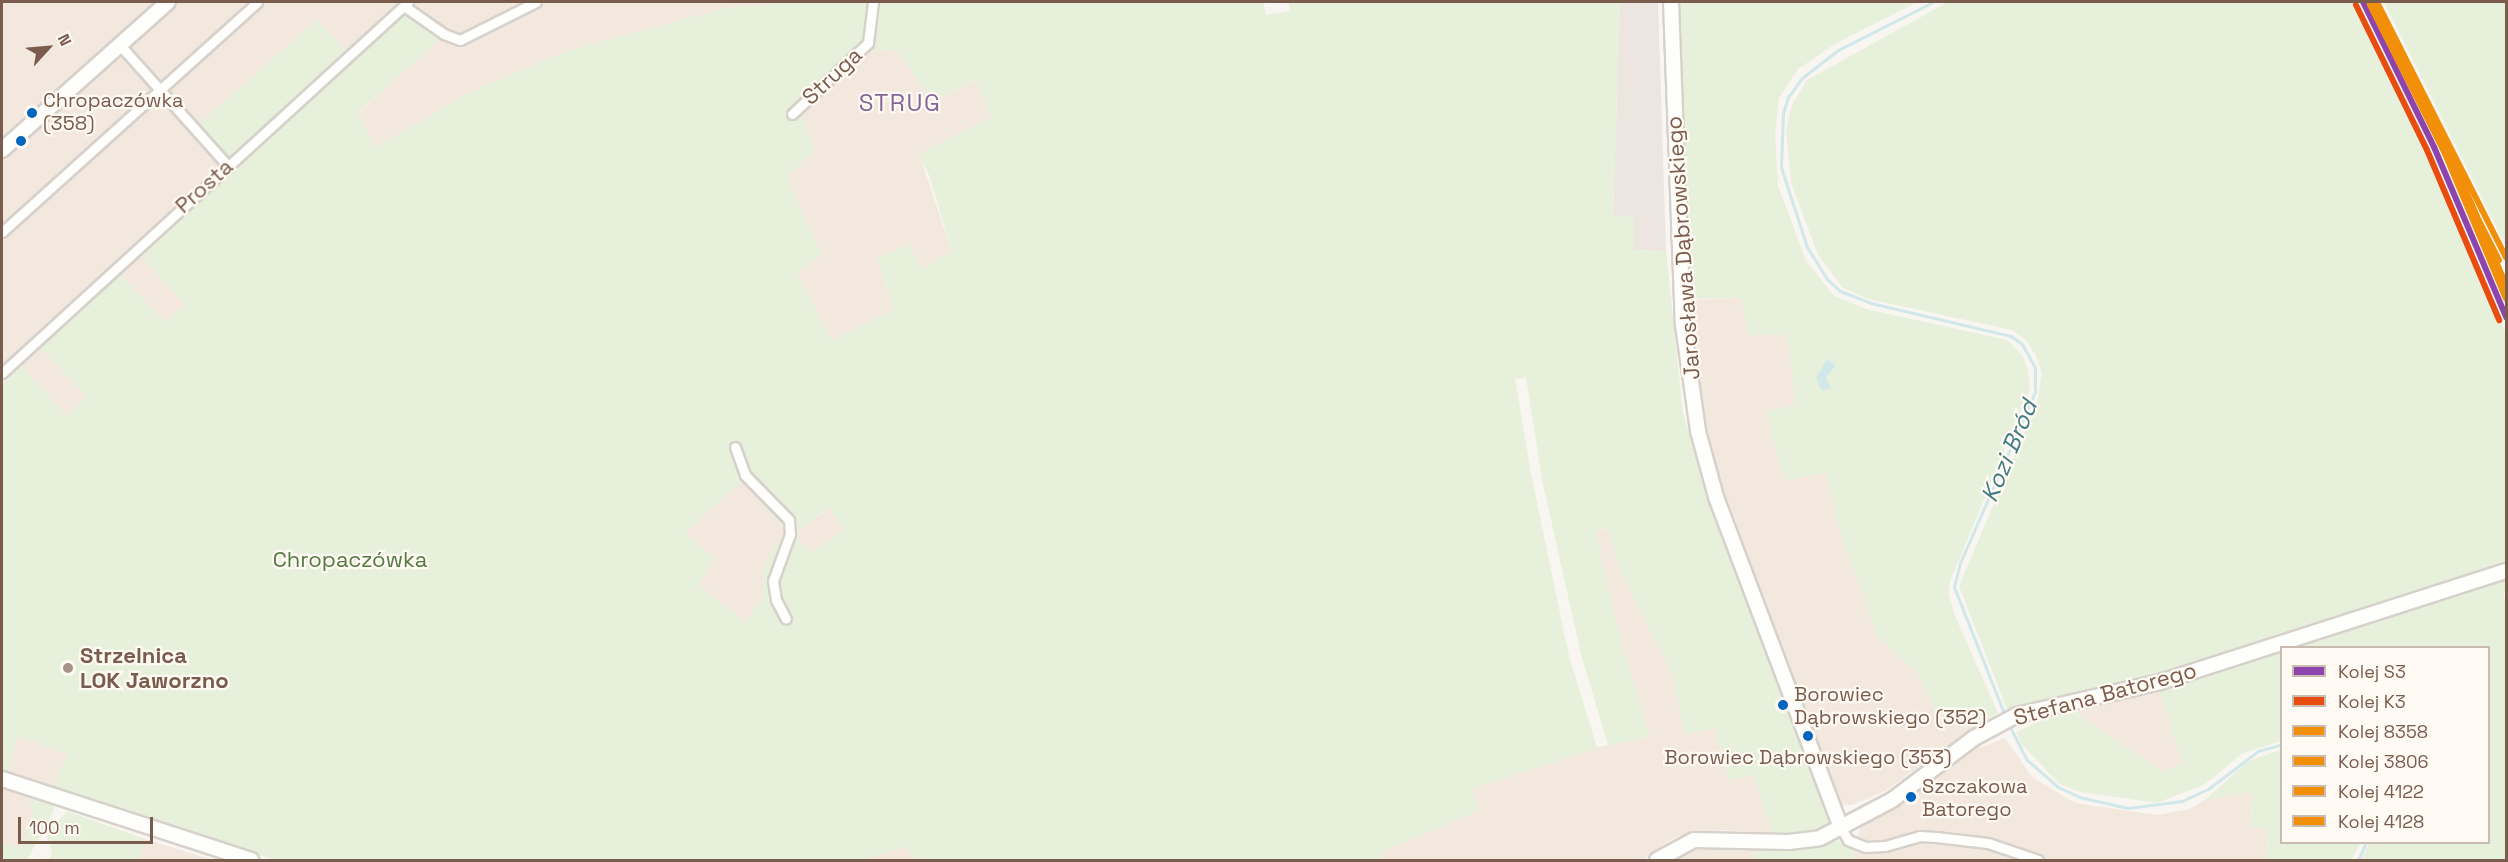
<!DOCTYPE html>
<html>
<head>
<meta charset="utf-8">
<style>
	body { margin:0 }
	#map { position:relative; width:2508px; height:862px; overflow:hidden; background:#f9f5f0; font-family:"Space Grotesk",sans-serif }
	div>[style] { position:absolute }
	[style*='--x'] { left:calc(var(--x)*1px); top:calc(var(--y)*1px); width:calc(var(--w)*1px); rotate:calc(var(--a)*1deg) }
	.residential>* { inset:0; background:#f2e8de }
	.industrial>* { inset:0; background:#ede5e0 }
	.green>* { inset:0; background:#e7f0db }
	.water>* { inset:0; background:#d0e8ea }
	.stream>* { height:3px; margin:-1.5px; padding:0 1.5px; transform-origin:1.5px; border-radius:1.5px; background:#d0e8ea }
	.roads { filter:drop-shadow(2px 0 #d7d1cb) drop-shadow(-2px 0 #d7d1cb) drop-shadow(0 2px #d7d1cb) drop-shadow(0 -2px #d7d1cb) }
	.street>* { height:9px; margin:-4.5px; padding:0 4.5px; transform-origin:4.5px; border-radius:4.5px; background:#fefefd }
	.secondary>* { height:14px; margin:-7px; padding:0 7px; transform-origin:7px; border-radius:7px; background:#fefefd }
	.rail-1>* { height:6px; margin:-3px; padding:0 3px; transform-origin:3px; border-radius:3px; background:#8e44ad }
	.rail-2>* { height:6px; margin:-3px; padding:0 3px; transform-origin:3px; border-radius:3px; background:#e84d0f }
	.rail-3>* { height:6px; margin:-3px; padding:0 3px; transform-origin:3px; border-radius:3px; background:#f28f08 }
	.rail-4>* { height:6px; margin:-3px; padding:0 3px; transform-origin:3px; border-radius:3px; background:#f28f08 }
	.rail-5>* { height:6px; margin:-3px; padding:0 3px; transform-origin:3px; border-radius:3px; background:#f28f08 }
	.rail-6>* { height:6px; margin:-3px; padding:0 3px; transform-origin:3px; border-radius:3px; background:#f28f08 }
	.dots>* { width:16px; height:16px; translate:-50% -50%; box-sizing:border-box; border:3px solid #fffaf3; border-radius:50% }
	span { translate:-50% -50%; white-space:nowrap; text-align:center; line-height:1.15; -webkit-text-stroke:4.5px #fffaf3; paint-order:stroke }
	.bus-label { font-size:20px; color:#7a5c4d }
	.left { translate:0 -50%; text-align:left }
	.street-label { font-size:22px; color:#7a5c4d }
	.park-label { font-size:22px; color:#537a41 }
	.poi-label { font-size:22px; color:#7a5c4d; font-weight:700 }
	.neighbourhood-label { font-size:24px; color:#846695; letter-spacing:1.5px }
	.water-label { font-size:24px; color:#437c86; font-style:italic }
	.frame { position:absolute; inset:0; border:3px solid #7a5c4d; pointer-events:none }
	.legend { position:absolute; left:2280px; top:646px; width:210px; height:198px; box-sizing:border-box; background:#fffaf3; border:2px solid #cabbb1; margin:0; padding:8px 10px; list-style:none; font-size:18px; color:#7a5c4d }
	.legend li { display:flex; align-items:center; gap:12px; height:30px }
	.legend b { width:30px; border:2px solid #cabbb1 }
	.north { position:absolute; left:18px; top:18px; width:60px; height:60px; -webkit-text-stroke:4px #fffaf3; paint-order:stroke; rotate:64deg; font-size:16px; font-weight:700; line-height:24px; text-align:center; color:#7a5c4d }
	.north::after { content:''; display:block; margin:auto; width:21px; height:27px; background:#7a5c4d; clip-path:polygon(50% 0,100% 100%,50% 72%,0 100%) }
	.scale { position:absolute; left:18px; top:817px; width:135px; height:27px; box-sizing:border-box; border:3px solid #7a5c4d; border-top:0; padding-left:8px; font-size:18px; line-height:21px; white-space:nowrap; color:#7a5c4d; -webkit-text-stroke:4px #fffaf3; paint-order:stroke }
</style>
</head>
<body>
<div id="map">
	<div class="residential">
		<div style="clip-path:polygon(2px 2px,807px 2px,726px 8px,574px 49px,466px 94px,376px 148px,357px 114px,447px 31px,366px 32px,345px 50px,317px 20px,226px 155px,238px 166px,141px 256px,185px 304px,165px 323px,120px 274px,40px 346px,87px 397px,67px 416px,21px 366px,2px 383px)"></div>
		<div style="clip-path:polygon(896px 50px,934px 101px,976px 80px,992px 117px,919px 154px,952px 252px,920px 269px,877px 258px,894px 309px,832px 341px,797px 273px,786px 176px,814px 152px,800px 115px,851px 61px,872px 51px)"></div>
		<div style="clip-path:polygon(1742px 298px,1788px 334px,1795px 405px,1765px 412px,1786px 481px,1826px 472px,1837px 522px,1877px 636px,1919px 675px,1941px 723px,1964px 715px,1974px 727px,1885px 791px,1852px 805px,1842px 805px,1838px 798px,1798px 695px,1716px 467px,1704px 418px,1691px 300px)"></div>
		<div style="clip-path:polygon(741px 481px,786px 530px,764px 565px,763px 597px,745px 623px,699px 584px,685px 533px)"></div>
		<div style="clip-path:polygon(829px 507px,844px 530px,811px 553px,794px 535px)"></div>
		<div style="clip-path:polygon(1609px 528px,1620px 571px,1671px 671px,1685px 733px,1715px 728px,1729px 779px,1754px 775px,1773px 835px,1725px 830px,1693px 832px,1674px 838px,1642px 860px,1384px 860px,1380px 852px,1478px 811px,1471px 789px,1589px 749px,1650px 737px,1621px 641px,1595px 531px)"></div>
		<div style="clip-path:polygon(2159px 691px,2183px 764px,2162px 771px,2081px 717px,2078px 709px)"></div>
		<div style="clip-path:polygon(18px 736px,68px 754px,51px 789px,7px 774px)"></div>
		<div style="clip-path:polygon(2005px 738px,2032px 777px,2075px 803px,2158px 815px,2190px 809px,2206px 799px,2252px 792px,2251px 827px,2267px 828px,2268px 860px,2046px 860px,1985px 838px,1960px 836px,1869px 842px,1858px 836px,1860px 828px,1896px 807px,1978px 745px,1980px 748px)"></div>
		<div style="clip-path:polygon(2px 788px,28px 796px,33px 813px,22px 850px,2px 842px)"></div>
		<div style="clip-path:polygon(145px 839px,213px 860px,138px 860px)"></div>
		<div style="clip-path:polygon(1924px 839px,1988px 845px,2028px 860px,1856px 860px,1851px 849px,1887px 850px)"></div>
		<div style="clip-path:polygon(907px 846px,914px 860px,861px 860px,872px 854px)"></div>
		<div style="clip-path:polygon(1712px 847px,1753px 848px,1757px 860px,1671px 860px,1683px 853px)"></div>
	</div>
	<div class="industrial">
		<div style="clip-path:polygon(1620px 2px,1658px 2px,1666px 251px,1634px 250px,1613px 217px)"></div>
	</div>
	<div class="green">
		<div style="clip-path:polygon(evenodd,398px 2px,448px 32px,357px 113px,376px 148px,466px 94px,538px 63px,574px 49px,726px 8px,807px 2px,1263px 2px,1266px 15px,1290px 11px,1289px 2px,1620px 2px,1613px 216px,1634px 217px,1634px 250px,1666px 251px,1683px 413px,1716px 517px,1826px 808px,1830px 819px,1827px 825px,1811px 832px,1773px 835px,1754px 775px,1729px 780px,1715px 728px,1685px 734px,1671px 671px,1620px 571px,1608px 528px,1595px 531px,1621px 641px,1650px 737px,1608px 745px,1581px 654px,1543px 484px,1526px 378px,1515px 379px,1531px 474px,1569px 656px,1597px 748px,1472px 789px,1478px 811px,1380px 852px,1384px 860px,914px 860px,906px 846px,861px 860px,275px 860px,51px 789px,68px 754px,18px 736px,7px 774px,2px 773px,2px 383px,21px 366px,67px 416px,87px 397px,40px 347px,120px 274px,165px 322px,185px 305px,141px 256px,237px 166px,199px 124px,317px 20px,345px 50px,398px 2px,896px 50px,933px 101px,976px 80px,992px 117px,918px 154px,929px 175px,952px 252px,920px 269px,909px 244px,877px 258px,894px 309px,832px 341px,797px 273px,822px 255px,786px 176px,814px 152px,801px 114px,851px 61px,872px 51px,896px 50px,398px 2px,741px 481px,786px 530px,764px 565px,763px 597px,745px 623px,699px 584px,715px 560px,685px 533px,741px 481px,398px 2px,828px 507px,844px 530px,811px 553px,794px 535px,828px 507px)"></div>
		<div style="clip-path:polygon(1680px 2px,1917px 2px,1835px 44px,1798px 69px,1779px 98px,1775px 134px,1778px 186px,1806px 261px,1834px 296px,1866px 309px,2007px 340px,2022px 355px,2028px 370px,2030px 389px,1950px 581px,1949px 595px,1955px 616px,1998px 713px,1974px 727px,1964px 715px,1941px 724px,1919px 675px,1877px 636px,1837px 522px,1826px 472px,1786px 481px,1765px 412px,1795px 405px,1788px 335px,1748px 335px,1741px 298px,1691px 299px)"></div>
		<div style="clip-path:polygon(1948px 2px,2354px 2px,2462px 224px,2506px 334px,2506px 565px,2159px 676px,2007px 709px,1959px 586px,2037px 403px,2042px 373px,2036px 356px,2026px 340px,2012px 330px,1868px 299px,1843px 288px,1818px 255px,1791px 183px,1786px 130px,1792px 105px,1807px 80px)"></div>
		<div style="clip-path:polygon(2384px 2px,2506px 2px,2506px 247px,2489px 212px)"></div>
		<div style="clip-path:polygon(2506px 576px,2506px 591px,2503px 592px,2506px 603px,2506px 860px,2361px 860px,2369px 843px,2488px 842px,2488px 648px,2291px 648px)"></div>
		<div style="clip-path:polygon(2281px 651px,2281px 741px,2243px 753px,2205px 784px,2157px 803px,2080px 792px,2060px 784px,2022px 745px,2016px 732px,2059px 712px,2078px 709px,2081px 717px,2162px 771px,2183px 764px,2159px 691px)"></div>
		<div style="clip-path:polygon(2281px 750px,2282px 842px,2361px 843px,2351px 860px,2268px 860px,2267px 828px,2251px 828px,2252px 792px,2206px 799px,2248px 761px)"></div>
		<div style="clip-path:polygon(28px 796px,53px 805px,54px 810px,27px 860px,2px 860px,2px 842px,22px 849px,33px 813px)"></div>
		<div style="clip-path:polygon(67px 811px,145px 839px,138px 860px,49px 860px,52px 853px,47px 835px)"></div>
		<div style="clip-path:polygon(1838px 841px,1851px 849px,1856px 860px,1757px 860px,1753px 848px,1787px 851px)"></div>
	</div>
	<div class="water">
		<div style="clip-path:polygon(1827px 359px,1835px 365px,1826px 378px,1831px 388px,1822px 391px,1816px 378px)"></div>
	</div>
	<div class="stream">
		<div style="--x:1933;--y:2;--w:106;--a:153.2"></div>
		<div style="--x:1838;--y:50;--w:46;--a:142.1"></div>
		<div style="--x:1802;--y:78;--w:24;--a:126"></div>
		<div style="--x:1788;--y:97;--w:17;--a:107"></div>
		<div style="--x:1783;--y:113;--w:54;--a:92.1"></div>
		<div style="--x:1781;--y:167;--w:84;--a:72"></div>
		<div style="--x:1807;--y:247;--w:36;--a:58"></div>
		<div style="--x:1826;--y:278;--w:19;--a:43"></div>
		<div style="--x:1840;--y:291;--w:33;--a:21"></div>
		<div style="--x:1871;--y:303;--w:144;--a:13.3"></div>
		<div style="--x:2011;--y:336;--w:14;--a:36"></div>
		<div style="--x:2022;--y:344;--w:26;--a:61"></div>
		<div style="--x:2035;--y:367;--w:25;--a:90"></div>
		<div style="--x:2035;--y:392;--w:187;--a:113.7"></div>
		<div style="--x:1960;--y:563;--w:25;--a:104"></div>
		<div style="--x:1954;--y:587;--w:139;--a:68.4"></div>
		<div style="--x:2009;--y:725;--w:38;--a:63"></div>
		<div style="--x:2026;--y:759;--w:43;--a:41.2"></div>
		<div style="--x:2058;--y:787;--w:23;--a:25"></div>
		<div style="--x:2079;--y:797;--w:50;--a:12.7"></div>
		<div style="--x:2128;--y:808;--w:54;--a:-7.4"></div>
		<div style="--x:2182;--y:801;--w:29;--a:-25"></div>
		<div style="--x:2208;--y:789;--w:63;--a:-37.2"></div>
		<div style="--x:2258;--y:751;--w:25;--a:-16"></div>
		<div style="--x:2358;--y:860;--w:20;--a:-66"></div>
	</div>
	<div class="roads">
		<div class="street">
			<div style="--x:404;--y:6;--w:49;--a:35"></div>
			<div style="--x:444;--y:34;--w:17;--a:21"></div>
			<div style="--x:460;--y:40;--w:85;--a:-26.6"></div>
			<div style="--x:119;--y:44;--w:162;--a:48.2"></div>
			<div style="--x:792;--y:114;--w:104;--a:-43.1"></div>
			<div style="--x:868;--y:43;--w:41;--a:-83"></div>
			<div style="--x:2;--y:232;--w:343;--a:-42"></div>
			<div style="--x:2;--y:373;--w:550;--a:-42.42"></div>
			<div style="--x:735;--y:447;--w:30;--a:70"></div>
			<div style="--x:745;--y:475;--w:63;--a:45.6"></div>
			<div style="--x:789;--y:520;--w:14;--a:86"></div>
			<div style="--x:790;--y:534;--w:50;--a:109.9"></div>
			<div style="--x:773;--y:581;--w:19;--a:81"></div>
			<div style="--x:776;--y:600;--w:21;--a:62"></div>
			<div style="--x:1841;--y:828;--w:14;--a:60"></div>
			<div style="--x:1848;--y:840;--w:18;--a:22"></div>
			<div style="--x:1865;--y:847;--w:20;--a:-3"></div>
			<div style="--x:1885;--y:846;--w:35;--a:-16"></div>
			<div style="--x:1919;--y:836;--w:17;--a:3"></div>
			<div style="--x:1936;--y:837;--w:52;--a:6.6"></div>
			<div style="--x:1988;--y:843;--w:53;--a:18.8"></div>
		</div>
		<div class="secondary">
			<div style="--x:1671;--y:2;--w:323;--a:87.9"></div>
			<div style="--x:1683;--y:325;--w:107;--a:81.9"></div>
			<div style="--x:1698;--y:431;--w:68;--a:74.7"></div>
			<div style="--x:1716;--y:497;--w:354;--a:69.3"></div>
			<div style="--x:2;--y:150;--w:222;--a:-41.7"></div>
			<div style="--x:2;--y:779;--w:262;--a:18"></div>
			<div style="--x:1657;--y:860;--w:42;--a:-28.4"></div>
			<div style="--x:1694;--y:840;--w:95;--a:1.2"></div>
			<div style="--x:1789;--y:842;--w:31;--a:-7"></div>
			<div style="--x:1820;--y:838;--w:81;--a:-27.8"></div>
			<div style="--x:1892;--y:800;--w:103;--a:-37.1"></div>
			<div style="--x:1974;--y:738;--w:49;--a:-28.1"></div>
			<div style="--x:2017;--y:715;--w:147;--a:-13"></div>
			<div style="--x:2160;--y:682;--w:363;--a:-17.8"></div>
		</div>
	</div>
	<div class="rail-1">
		<div style="--x:2363;--y:2;--w:161;--a:63.9"></div>
		<div style="--x:2434;--y:147;--w:185;--a:67"></div>
	</div>
	<div class="rail-2">
		<div style="--x:2356;--y:5;--w:161;--a:63.9"></div>
		<div style="--x:2427;--y:150;--w:185;--a:67"></div>
	</div>
	<div class="rail-3">
		<div style="--x:2371;--y:2;--w:158;--a:63.8"></div>
		<div style="--x:2441;--y:144;--w:168;--a:67.2"></div>
	</div>
	<div class="rail-4">
		<div style="--x:2376;--y:2;--w:153;--a:63.6"></div>
		<div style="--x:2444;--y:139;--w:159;--a:67"></div>
	</div>
	<div class="rail-5">
		<div style="--x:2377;--y:2;--w:286;--a:63.2"></div>
	</div>
	<div class="rail-6">
		<div style="--x:2370;--y:5;--w:286;--a:63.2"></div>
	</div>
	<div class="dots">
		<div style="left:32px;top:113px;background:#0065bd"></div>
		<div style="left:21px;top:141px;background:#0065bd"></div>
		<div style="left:68px;top:668px;background:#a69286"></div>
		<div style="left:1783px;top:705px;background:#0065bd"></div>
		<div style="left:1808px;top:736px;background:#0065bd"></div>
		<div style="left:1911px;top:797px;background:#0065bd"></div>
	</div>
	<div class="bus-label">
		<span class="left" style="left:43px;top:112px">Chropaczówka<br>(358)</span>
		<span class="left" style="left:1794px;top:706px">Borowiec<br>Dąbrowskiego (352)</span>
		<span style="left:1808px;top:757px">Borowiec Dąbrowskiego (353)</span>
		<span class="left" style="left:1922px;top:798px">Szczakowa<br>Batorego</span>
	</div>
	<div class="street-label">
		<span style="left:832px;top:76px;rotate:-43deg">Struga</span>
		<span style="left:204px;top:186px;rotate:-42deg">Prosta</span>
		<span style="left:1683px;top:248px;rotate:-94deg">Jarosława Dąbrowskiego</span>
		<span style="left:2105px;top:694px;rotate:-15deg">Stefana Batorego</span>
	</div>
	<div class="park-label">
		<span style="left:350px;top:560px">Chropaczówka</span>
	</div>
	<div class="poi-label">
		<span class="left" style="left:80px;top:668px">Strzelnica<br>LOK Jaworzno</span>
	</div>
	<div class="neighbourhood-label">
		<span style="left:900px;top:103px">STRUG</span>
	</div>
	<div class="water-label">
		<span style="left:2009px;top:451px;rotate:-67deg">Kozi Bród</span>
	</div>
	<div class="frame"></div>
	<ul class="legend">
	<li><b style="height:8px;background:#8e44ad"></b>Kolej S3</li>
	<li><b style="height:8px;background:#e84d0f"></b>Kolej K3</li>
	<li><b style="height:8px;background:#f28f08"></b>Kolej 8358</li>
	<li><b style="height:8px;background:#f28f08"></b>Kolej 3806</li>
	<li><b style="height:8px;background:#f28f08"></b>Kolej 4122</li>
	<li><b style="height:8px;background:#f28f08"></b>Kolej 4128</li>
	</ul>
	<div class="north">N</div>
	<div class="scale">100 m</div>
</div>
</body>
</html>
